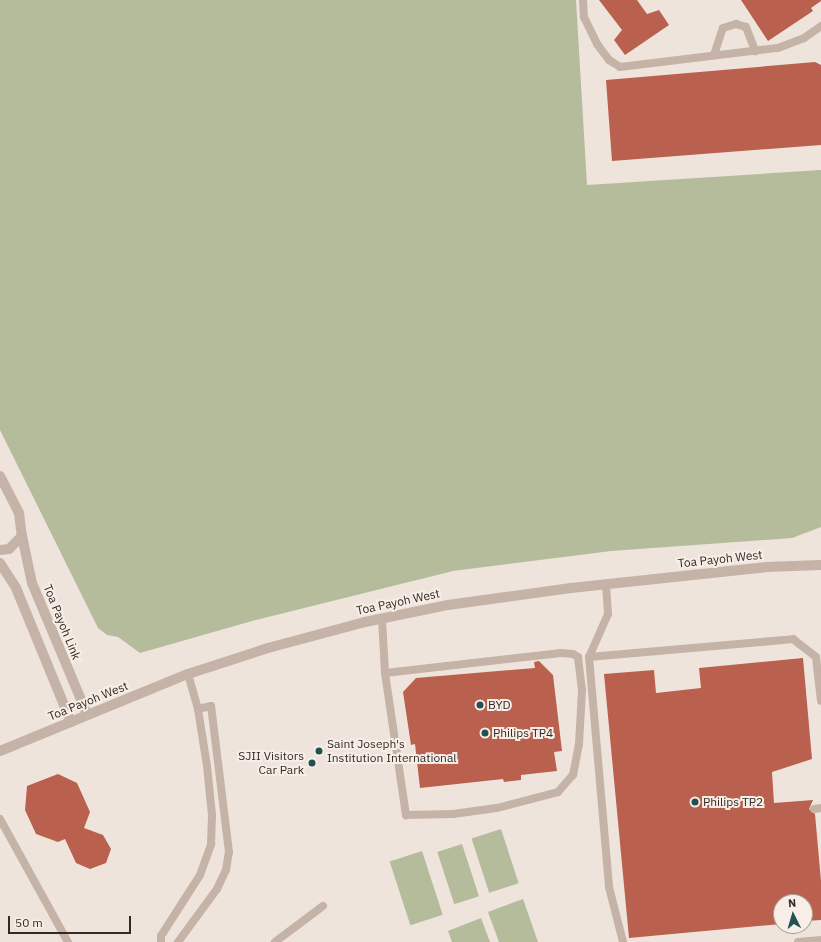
<!DOCTYPE html>
<html>
<head>
<meta charset="utf-8">
<style>
	body { margin:0 }
	#map { position:relative; width:821px; height:942px; overflow:hidden; background:#efe4db; font-family:"IBM Plex Sans",sans-serif }
	div>[style] { position:absolute }
	[style*='--x'] { left:calc(var(--x)*1px); top:calc(var(--y)*1px); width:calc(var(--w)*1px); rotate:calc(var(--a)*1deg) }
	.green>* { inset:0; background:#b4bc9c; transform-origin:0 0 }
	.building>* { inset:0; background:#ba604e }
	.service>* { height:8px; margin:-4px; padding:0 4px; transform-origin:4px; border-radius:4px; background:#c6b3a8 }
	.minor>* { height:10px; margin:-5px; padding:0 5px; transform-origin:5px; border-radius:5px; background:#c6b3a8 }
	.dots>* { width:11px; height:11px; translate:-50% -50%; box-sizing:border-box; border:2px solid #f7eee7; border-radius:50% }
	span { translate:-50% -50%; white-space:nowrap; text-align:center; line-height:1.15; -webkit-text-stroke:4px #f7eee7; paint-order:stroke }
	.street-label { font-size:12px; color:#332a27 }
	.poi-label { font-size:12px; color:#332a27 }
	.left { translate:0 -50%; text-align:left }
	.right { translate:-100% -50%; text-align:right }
	.north { position:absolute; left:773px; top:894px; width:40px; height:40px; box-sizing:border-box; background:#f7eee7; border:1px solid #a9a09a; border-radius:50%; rotate:355deg; font-size:11px; font-weight:700; line-height:16px; text-align:center; color:#332a27 }
	.north::after { content:''; display:block; margin:auto; width:14px; height:18px; background:#215150; clip-path:polygon(50% 0,100% 100%,50% 72%,0 100%) }
	.scale { position:absolute; left:8px; top:916px; width:123px; height:18px; box-sizing:border-box; border:2px solid #332a27; border-top:0; padding-left:5px; font-size:12px; line-height:14px; white-space:nowrap; color:#332a27; -webkit-text-stroke:3px #f7eee7; paint-order:stroke }
</style>
</head>
<body>
<div id="map">
	<div class="green">
		<div style="clip-path:polygon(0 0,576px 0,587px 185px,821px 170px,821px 527px,792px 538px,611px 551px,453px 571px,252px 621px,140px 653px,118px 637px,107px 635px,98px 628px,0 430px)"></div>
		<div style="left:501px;top:829px;width:57px;height:31px;rotate:72deg"></div>
		<div style="left:462px;top:844px;width:55px;height:26px;rotate:72deg"></div>
		<div style="left:422px;top:851px;width:67px;height:34px;rotate:72deg"></div>
		<div style="clip-path:polygon(523px 899px,538px 942px,499px 942px,488px 912px)"></div>
		<div style="clip-path:polygon(481px 918px,490px 942px,452px 942px,448px 931px)"></div>
	</div>
	<div class="building">
		<div style="clip-path:polygon(599px 0,637px 0,647px 14px,659px 10px,669px 25px,625px 55px,614px 40px,622px 30px)"></div>
		<div style="clip-path:polygon(741px 0,821px 0,821px 1px,811px 8px,813px 11px,768px 41px)"></div>
		<div style="clip-path:polygon(815px 62px,821px 65px,821px 145px,612px 161px,606px 80px)"></div>
		<div style="clip-path:polygon(803px 658px,812px 759px,772px 772px,774px 803px,813px 800px,809px 809px,815px 814px,821px 881px,821px 920px,805px 921px,805px 902px,781px 902px,781px 924px,629px 938px,604px 674px,654px 670px,656px 693px,701px 688px,699px 668px)"></div>
		<div style="clip-path:polygon(539px 661px,553px 675px,562px 751px,554px 752px,557px 771px,521px 775px,521px 780px,504px 782px,503px 779px,420px 788px,415px 744px,411px 745px,403px 692px,416px 678px,535px 668px,534px 662px)"></div>
		<div style="clip-path:polygon(58px 774px,77px 783px,90px 812px,84px 828px,103px 835px,111px 849px,106px 863px,90px 869px,76px 863px,65px 839px,58px 842px,36px 834px,25px 810px,27px 786px)"></div>
	</div>
	<div class="service">
		<div style="--x:583;--y:0;--w:17;--a:87"></div>
		<div style="--x:584;--y:17;--w:30;--a:64"></div>
		<div style="--x:597;--y:44;--w:20;--a:53"></div>
		<div style="--x:609;--y:60;--w:13;--a:32"></div>
		<div style="--x:620;--y:67;--w:159;--a:-6.9"></div>
		<div style="--x:778;--y:48;--w:28;--a:-21"></div>
		<div style="--x:804;--y:38;--w:21;--a:-35"></div>
		<div style="--x:714;--y:55;--w:28;--a:-72"></div>
		<div style="--x:723;--y:28;--w:14;--a:-17"></div>
		<div style="--x:736;--y:24;--w:10;--a:17"></div>
		<div style="--x:746;--y:27;--w:26;--a:69"></div>
		<div style="--x:606;--y:585;--w:29;--a:86"></div>
		<div style="--x:608;--y:614;--w:47;--a:113.8"></div>
		<div style="--x:589;--y:657;--w:231;--a:85"></div>
		<div style="--x:609;--y:887;--w:57;--a:75.7"></div>
		<div style="--x:382;--y:619;--w:54;--a:86.8"></div>
		<div style="--x:385;--y:673;--w:144;--a:81.6"></div>
		<div style="--x:406;--y:815;--w:47;--a:-1.2"></div>
		<div style="--x:453;--y:814;--w:44;--a:-7.8"></div>
		<div style="--x:497;--y:808;--w:63;--a:-14.7"></div>
		<div style="--x:558;--y:792;--w:23;--a:-49"></div>
		<div style="--x:573;--y:775;--w:32;--a:-79"></div>
		<div style="--x:579;--y:744;--w:54;--a:-86.8"></div>
		<div style="--x:582;--y:690;--w:33;--a:-97"></div>
		<div style="--x:578;--y:657;--w:6;--a:-149"></div>
		<div style="--x:573;--y:654;--w:12;--a:-175"></div>
		<div style="--x:561;--y:653;--w:177;--a:173.5"></div>
		<div style="--x:589;--y:657;--w:205;--a:-5"></div>
		<div style="--x:793;--y:639;--w:29;--a:38"></div>
		<div style="--x:816;--y:657;--w:44;--a:83.5"></div>
		<div style="--x:814;--y:809;--w:7;--a:-8"></div>
		<div style="--x:0;--y:819;--w:141;--a:61.1"></div>
		<div style="--x:161;--y:942;--w:6;--a:-90"></div>
		<div style="--x:161;--y:936;--w:72;--a:-57.4"></div>
		<div style="--x:200;--y:875;--w:33;--a:-70"></div>
		<div style="--x:211;--y:844;--w:29;--a:-88"></div>
		<div style="--x:212;--y:815;--w:49;--a:-95.8"></div>
		<div style="--x:207;--y:766;--w:58;--a:-99"></div>
		<div style="--x:198;--y:709;--w:36;--a:-106"></div>
		<div style="--x:178;--y:942;--w:66;--a:-53.7"></div>
		<div style="--x:217;--y:889;--w:21;--a:-65"></div>
		<div style="--x:226;--y:870;--w:18;--a:-81"></div>
		<div style="--x:229;--y:852;--w:147;--a:-97"></div>
		<div style="--x:211;--y:706;--w:13;--a:167"></div>
		<div style="--x:275;--y:942;--w:60;--a:-36.9"></div>
		<div style="--x:798;--y:942;--w:23;--a:-5"></div>
	</div>
	<div class="minor">
		<div style="--x:0;--y:476;--w:42;--a:62.8"></div>
		<div style="--x:19;--y:513;--w:23;--a:83"></div>
		<div style="--x:22;--y:536;--w:18;--a:135"></div>
		<div style="--x:9;--y:549;--w:9;--a:174"></div>
		<div style="--x:22;--y:536;--w:48;--a:78"></div>
		<div style="--x:32;--y:583;--w:142;--a:67.2"></div>
		<div style="--x:0;--y:563;--w:30;--a:57"></div>
		<div style="--x:16;--y:588;--w:145;--a:67.7"></div>
		<div style="--x:0;--y:751;--w:203;--a:-22.3"></div>
		<div style="--x:188;--y:674;--w:84;--a:-18"></div>
		<div style="--x:268;--y:648;--w:100;--a:-15"></div>
		<div style="--x:365;--y:622;--w:85;--a:-11.6"></div>
		<div style="--x:448;--y:605;--w:124;--a:-7.9"></div>
		<div style="--x:571;--y:588;--w:196;--a:-6.1"></div>
		<div style="--x:766;--y:567;--w:55;--a:-2.1"></div>
	</div>
	<div class="dots">
		<div style="left:480px;top:705px;background:#215150"></div>
		<div style="left:485px;top:733px;background:#215150"></div>
		<div style="left:319px;top:751px;background:#215150"></div>
		<div style="left:312px;top:763px;background:#215150"></div>
		<div style="left:695px;top:802px;background:#215150"></div>
	</div>
	<div class="street-label">
		<span style="left:720px;top:559px;rotate:-6deg">Toa Payoh West</span>
		<span style="left:398px;top:602px;rotate:-12deg">Toa Payoh West</span>
		<span style="left:62px;top:622px;rotate:68deg">Toa Payoh Link</span>
		<span style="left:88px;top:701px;rotate:-22deg">Toa Payoh West</span>
	</div>
	<div class="poi-label">
		<span class="left" style="left:488px;top:705px">BYD</span>
		<span class="left" style="left:493px;top:733px">Philips TP4</span>
		<span class="left" style="left:327px;top:751px">Saint Joseph's<br>Institution International</span>
		<span class="right" style="left:304px;top:763px">SJII Visitors<br>Car Park</span>
		<span class="left" style="left:703px;top:802px">Philips TP2</span>
	</div>
	<div class="north">N</div>
	<div class="scale">50 m</div>
</div>
</body>
</html>
